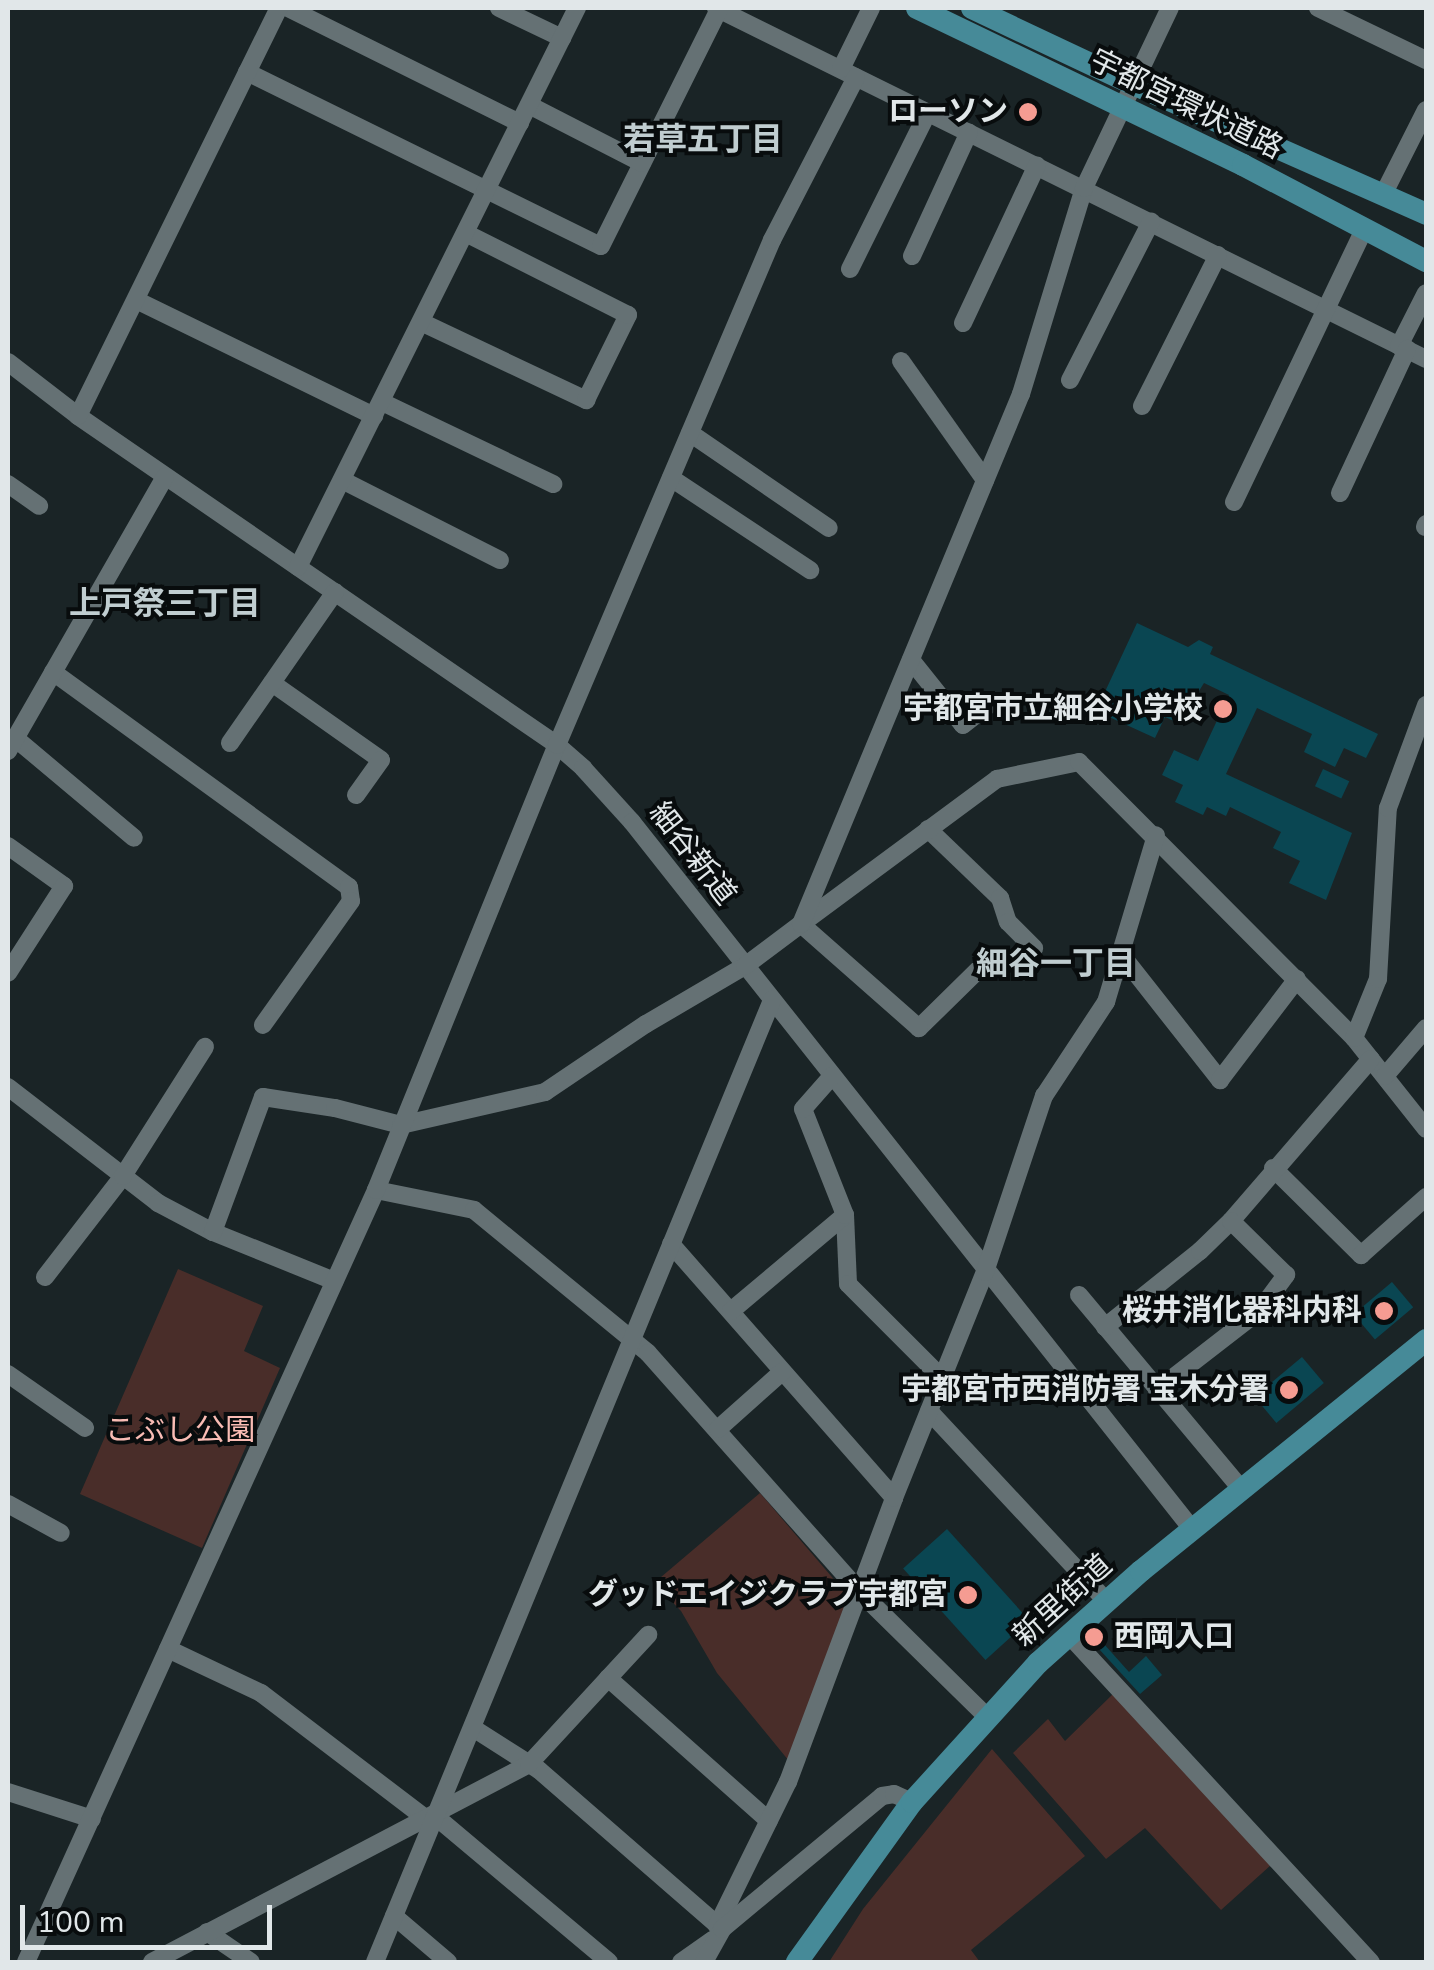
<!DOCTYPE html>
<html>
<head>
<meta charset="utf-8">
<style>
	body { margin:0 }
	#map { position:relative; width:1434px; height:1970px; overflow:hidden; background:#1a2426; font-family:"Nunito Sans","Noto Sans JP",sans-serif }
	div>[style] { position:absolute }
	[style*='--x'] { left:calc(var(--x)*1px); top:calc(var(--y)*1px); width:calc(var(--w)*1px); rotate:calc(var(--a)*1deg) }
	.green>* { inset:0; background:#492d29 }
	.building>* { inset:0; background:#0a4652; transform-origin:0 0 }
	.minor>* { height:18px; margin:-9px; padding:0 9px; transform-origin:9px; border-radius:9px; background:#657174 }
	.major>* { height:22px; margin:-11px; padding:0 11px; transform-origin:11px; border-radius:11px; background:#468a98 }
	.dots>* { width:28px; height:28px; translate:-50% -50%; box-sizing:border-box; border:5px solid #080c0d; border-radius:50% }
	span { translate:-50% -50%; white-space:nowrap; text-align:center; line-height:1.15; -webkit-text-stroke:8px #080c0d; paint-order:stroke }
	.street-label { font-size:30px; color:#e1e7e9 }
	.poi-label { font-size:30px; color:#e1e7e9; font-weight:700 }
	.right { translate:-100% -50%; text-align:right }
	.left { translate:0 -50%; text-align:left }
	.park-label { font-size:30px; color:#f9bcb4 }
	.neighbourhood-label { font-size:32px; color:#c0cdd0; font-weight:700 }
	.frame { position:absolute; inset:0; border:10px solid #e1e7e9; pointer-events:none }
	.scale { position:absolute; left:20px; top:1905px; width:252px; height:45px; box-sizing:border-box; border:5px solid #e1e7e9; border-top:0; padding-left:12px; font-size:30px; line-height:35px; white-space:nowrap; color:#e1e7e9; -webkit-text-stroke:8px #080c0d; paint-order:stroke }
</style>
</head>
<body>
<div id="map">
	<div class="green">
		<div style="clip-path:polygon(178px 1269px,263px 1306px,244px 1351px,280px 1368px,202px 1548px,80px 1494px)"></div>
		<div style="clip-path:polygon(760px 1493px,849px 1597px,789px 1761px,717px 1673px,681px 1611px,654px 1583px)"></div>
		<div style="clip-path:polygon(1115px 1692px,1271px 1865px,1221px 1910px,1145px 1828px,1106px 1859px,1013px 1753px,1048px 1719px,1065px 1741px)"></div>
		<div style="clip-path:polygon(992px 1749px,1085px 1856px,971px 1950px,980px 1962px,829px 1962px,863px 1909px)"></div>
	</div>
	<div class="building">
		<div style="clip-path:polygon(1137px 623px,1188px 647px,1199px 640px,1213px 647px,1210px 654px,1378px 734px,1366px 758px,1344px 748px,1335px 767px,1304px 752px,1312px 734px,1257px 708px,1226px 774px,1352px 833px,1326px 900px,1289px 883px,1300px 861px,1273px 848px,1281px 832px,1230px 807px,1226px 816px,1207px 807px,1203px 815px,1175px 802px,1183px 785px,1162px 775px,1174px 750px,1198px 761px,1229px 695px,1204px 683px,1184px 715px,1180px 714px,1176px 722px,1165px 717px,1155px 738px,1096px 711px)"></div>
		<div style="left:1323px;top:769px;width:29px;height:19px;rotate:25deg"></div>
		<div style="left:1392px;top:1282px;width:33px;height:50px;rotate:50deg"></div>
		<div style="left:1302px;top:1357px;width:34px;height:62px;rotate:50deg"></div>
		<div style="left:947px;top:1529px;width:123px;height:59px;rotate:48deg"></div>
		<div style="clip-path:polygon(1104px 1644px,1129px 1672px,1146px 1656px,1162px 1675px,1140px 1694px,1099px 1649px)"></div>
	</div>
	<div class="minor">
		<div style="--x:288;--y:8;--w:259;--a:26.4"></div>
		<div style="--x:499;--y:8;--w:70;--a:25.5"></div>
		<div style="--x:716;--y:8;--w:792;--a:26.31"></div>
		<div style="--x:1318;--y:8;--w:120;--a:25.7"></div>
		<div style="--x:841;--y:69;--w:68;--a:-63.8"></div>
		<div style="--x:247;--y:72;--w:394;--a:26.2"></div>
		<div style="--x:601;--y:246;--w:265;--a:-63.5"></div>
		<div style="--x:529;--y:105;--w:127;--a:27.2"></div>
		<div style="--x:1384;--y:193;--w:93;--a:-63.2"></div>
		<div style="--x:912;--y:256;--w:136;--a:-65.3"></div>
		<div style="--x:850;--y:269;--w:175;--a:-63.6"></div>
		<div style="--x:136;--y:300;--w:265;--a:26"></div>
		<div style="--x:421;--y:322;--w:183;--a:25.3"></div>
		<div style="--x:586;--y:400;--w:95;--a:-63.7"></div>
		<div style="--x:628;--y:315;--w:182;--a:-153.2"></div>
		<div style="--x:963;--y:323;--w:174;--a:-64.9"></div>
		<div style="--x:1399;--y:346;--w:59;--a:-63"></div>
		<div style="--x:901;--y:361;--w:146;--a:54.8"></div>
		<div style="--x:8;--y:362;--w:88;--a:37.6"></div>
		<div style="--x:78;--y:416;--w:581;--a:34.48"></div>
		<div style="--x:557;--y:745;--w:35;--a:41"></div>
		<div style="--x:583;--y:768;--w:73;--a:47.8"></div>
		<div style="--x:632;--y:822;--w:902;--a:51.62"></div>
		<div style="--x:1070;--y:380;--w:178;--a:-62.9"></div>
		<div style="--x:382;--y:402;--w:190;--a:25.6"></div>
		<div style="--x:1142;--y:406;--w:169;--a:-63.3"></div>
		<div style="--x:78;--y:416;--w:455;--a:-63.8"></div>
		<div style="--x:690;--y:433;--w:168;--a:34.4"></div>
		<div style="--x:671;--y:478;--w:167;--a:33.5"></div>
		<div style="--x:342;--y:480;--w:177;--a:26.9"></div>
		<div style="--x:8;--y:484;--w:38;--a:35"></div>
		<div style="--x:1340;--y:493;--w:159;--a:-65"></div>
		<div style="--x:1234;--y:502;--w:301;--a:-64.5"></div>
		<div style="--x:1425;--y:527;--w:3;--a:-72"></div>
		<div style="--x:298;--y:567;--w:625;--a:-63.48"></div>
		<div style="--x:911;--y:660;--w:83;--a:51.3"></div>
		<div style="--x:963;--y:725;--w:39;--a:-38"></div>
		<div style="--x:53;--y:672;--w:366;--a:36"></div>
		<div style="--x:349;--y:887;--w:14;--a:82"></div>
		<div style="--x:351;--y:901;--w:152;--a:125.4"></div>
		<div style="--x:272;--y:683;--w:133;--a:35.2"></div>
		<div style="--x:381;--y:760;--w:43;--a:125.5"></div>
		<div style="--x:15;--y:738;--w:155;--a:40"></div>
		<div style="--x:230;--y:743;--w:184;--a:-55.2"></div>
		<div style="--x:8;--y:751;--w:316;--a:-60.2"></div>
		<div style="--x:928;--y:829;--w:100;--a:43.8"></div>
		<div style="--x:1000;--y:898;--w:25;--a:72"></div>
		<div style="--x:1008;--y:922;--w:37;--a:45"></div>
		<div style="--x:8;--y:846;--w:69;--a:35.5"></div>
		<div style="--x:64;--y:886;--w:103;--a:122.8"></div>
		<div style="--x:1120;--y:953;--w:162;--a:51.8"></div>
		<div style="--x:1220;--y:1080;--w:127;--a:-52.7"></div>
		<div style="--x:978;--y:970;--w:83;--a:135.5"></div>
		<div style="--x:919;--y:1028;--w:157;--a:-138.6"></div>
		<div style="--x:801;--y:924;--w:244;--a:-36.5"></div>
		<div style="--x:997;--y:779;--w:84;--a:-11.7"></div>
		<div style="--x:1079;--y:762;--w:390;--a:45.1"></div>
		<div style="--x:1354;--y:1038;--w:116;--a:51.6"></div>
		<div style="--x:1354;--y:1038;--w:64;--a:-67.9"></div>
		<div style="--x:1378;--y:979;--w:171;--a:-86.7"></div>
		<div style="--x:1388;--y:808;--w:110;--a:-69.7"></div>
		<div style="--x:1385;--y:1076;--w:63;--a:-49.5"></div>
		<div style="--x:8;--y:1087;--w:190;--a:37.7"></div>
		<div style="--x:158;--y:1203;--w:62;--a:27.8"></div>
		<div style="--x:213;--y:1232;--w:131;--a:22"></div>
		<div style="--x:1273;--y:1168;--w:124;--a:44.7"></div>
		<div style="--x:1361;--y:1255;--w:87;--a:-41.7"></div>
		<div style="--x:376;--y:1190;--w:100;--a:11.5"></div>
		<div style="--x:474;--y:1210;--w:225;--a:39.4"></div>
		<div style="--x:648;--y:1353;--w:322;--a:48.4"></div>
		<div style="--x:862;--y:1594;--w:175;--a:44.5"></div>
		<div style="--x:845;--y:1215;--w:69;--a:87.5"></div>
		<div style="--x:848;--y:1284;--w:132;--a:45"></div>
		<div style="--x:213;--y:1232;--w:144;--a:-69.7"></div>
		<div style="--x:263;--y:1097;--w:73;--a:8.7"></div>
		<div style="--x:335;--y:1108;--w:68;--a:14.4"></div>
		<div style="--x:401;--y:1125;--w:148;--a:-12.9"></div>
		<div style="--x:545;--y:1092;--w:122;--a:-34"></div>
		<div style="--x:646;--y:1024;--w:115;--a:-30.4"></div>
		<div style="--x:745;--y:966;--w:70;--a:-36.9"></div>
		<div style="--x:801;--y:924;--w:574;--a:-67.46"></div>
		<div style="--x:1021;--y:394;--w:215;--a:-73"></div>
		<div style="--x:1084;--y:188;--w:199;--a:-64.5"></div>
		<div style="--x:671;--y:1244;--w:338;--a:48.7"></div>
		<div style="--x:45;--y:1277;--w:128;--a:-52.3"></div>
		<div style="--x:123;--y:1176;--w:153;--a:-57.6"></div>
		<div style="--x:1079;--y:1295;--w:253;--a:50.1"></div>
		<div style="--x:731;--y:1311;--w:149;--a:-40.1"></div>
		<div style="--x:845;--y:1215;--w:114;--a:-111.6"></div>
		<div style="--x:803;--y:1109;--w:44;--a:-48.7"></div>
		<div style="--x:1105;--y:1327;--w:122;--a:-38.7"></div>
		<div style="--x:1200;--y:1251;--w:43;--a:-44.1"></div>
		<div style="--x:1231;--y:1221;--w:214;--a:-49.2"></div>
		<div style="--x:8;--y:1374;--w:94;--a:35"></div>
		<div style="--x:1157;--y:1390;--w:130;--a:-37.8"></div>
		<div style="--x:1260;--y:1310;--w:44;--a:-53.4"></div>
		<div style="--x:1286;--y:1275;--w:77;--a:-135.5"></div>
		<div style="--x:929;--y:1411;--w:260;--a:47"></div>
		<div style="--x:718;--y:1429;--w:86;--a:-41.7"></div>
		<div style="--x:8;--y:1504;--w:60;--a:28.7"></div>
		<div style="--x:1069;--y:1635;--w:445;--a:47.3"></div>
		<div style="--x:168;--y:1649;--w:103;--a:25.3"></div>
		<div style="--x:261;--y:1693;--w:205;--a:37.3"></div>
		<div style="--x:608;--y:1678;--w:215;--a:41.6"></div>
		<div style="--x:473;--y:1728;--w:78;--a:32.5"></div>
		<div style="--x:539;--y:1770;--w:242;--a:41"></div>
		<div style="--x:8;--y:1792;--w:88;--a:17.8"></div>
		<div style="--x:435;--y:1816;--w:227;--a:40"></div>
		<div style="--x:394;--y:1916;--w:71;--a:40.4"></div>
		<div style="--x:717;--y:1926;--w:161;--a:-63.8"></div>
		<div style="--x:788;--y:1782;--w:303;--a:-69.5"></div>
		<div style="--x:894;--y:1498;--w:244;--a:-68.1"></div>
		<div style="--x:985;--y:1272;--w:186;--a:-71.5"></div>
		<div style="--x:1044;--y:1096;--w:113;--a:-56.6"></div>
		<div style="--x:1106;--y:1002;--w:174;--a:-73.3"></div>
		<div style="--x:207;--y:1932;--w:53;--a:34.3"></div>
		<div style="--x:26;--y:1962;--w:848;--a:-65.61"></div>
		<div style="--x:376;--y:1190;--w:480;--a:-67.9"></div>
		<div style="--x:557;--y:745;--w:549;--a:-66.94"></div>
		<div style="--x:772;--y:240;--w:183;--a:-62.7"></div>
		<div style="--x:152;--y:1962;--w:426;--a:-27.7"></div>
		<div style="--x:529;--y:1764;--w:176;--a:-47.3"></div>
		<div style="--x:375;--y:1962;--w:1041;--a:-67.57"></div>
		<div style="--x:681;--y:1962;--w:39;--a:-35"></div>
		<div style="--x:704;--y:1962;--w:38;--a:-61"></div>
		<div style="--x:722;--y:1929;--w:208;--a:-39.7"></div>
		<div style="--x:882;--y:1796;--w:12;--a:-9"></div>
		<div style="--x:894;--y:1794;--w:20;--a:24"></div>
	</div>
	<div class="major">
		<div style="--x:917;--y:8;--w:362;--a:25.7"></div>
		<div style="--x:1243;--y:165;--w:207;--a:27.7"></div>
		<div style="--x:972;--y:8;--w:178;--a:25.3"></div>
		<div style="--x:1133;--y:84;--w:321;--a:23.9"></div>
		<div style="--x:797;--y:1962;--w:197;--a:-54.3"></div>
		<div style="--x:912;--y:1802;--w:188;--a:-47.8"></div>
		<div style="--x:1038;--y:1663;--w:138;--a:-41.8"></div>
		<div style="--x:1141;--y:1571;--w:367;--a:-39"></div>
	</div>
	<div class="dots">
		<div style="left:1028px;top:112px;background:#f59c92"></div>
		<div style="left:1223px;top:709px;background:#f59c92"></div>
		<div style="left:1384px;top:1311px;background:#f59c92"></div>
		<div style="left:1289px;top:1390px;background:#f59c92"></div>
		<div style="left:968px;top:1595px;background:#f59c92"></div>
		<div style="left:1094px;top:1637px;background:#f59c92"></div>
	</div>
	<div class="street-label">
		<span style="left:1186px;top:105px;rotate:26deg">宇都宮環状道路</span>
		<span style="left:692px;top:854px;rotate:52deg">細谷新道</span>
		<span style="left:1063px;top:1601px;rotate:-42deg">新里街道</span>
	</div>
	<div class="poi-label">
		<span class="right" style="left:1008px;top:112px">ローソン</span>
		<span class="right" style="left:1203px;top:709px">宇都宮市立細谷小学校</span>
		<span class="right" style="left:1362px;top:1311px">桜井消化器科内科</span>
		<span class="right" style="left:1269px;top:1390px">宇都宮市西消防署 宝木分署</span>
		<span class="right" style="left:948px;top:1595px">グッドエイジクラブ宇都宮</span>
		<span class="left" style="left:1114px;top:1637px">西岡入口</span>
	</div>
	<div class="park-label">
		<span style="left:180px;top:1431px">こぶし公園</span>
	</div>
	<div class="neighbourhood-label">
		<span style="left:703px;top:140px">若草五丁目</span>
		<span style="left:165px;top:604px">上戸祭三丁目</span>
		<span style="left:1056px;top:964px">細谷一丁目</span>
	</div>
	<div class="frame"></div>
	<div class="scale">100 m</div>
</div>
</body>
</html>
